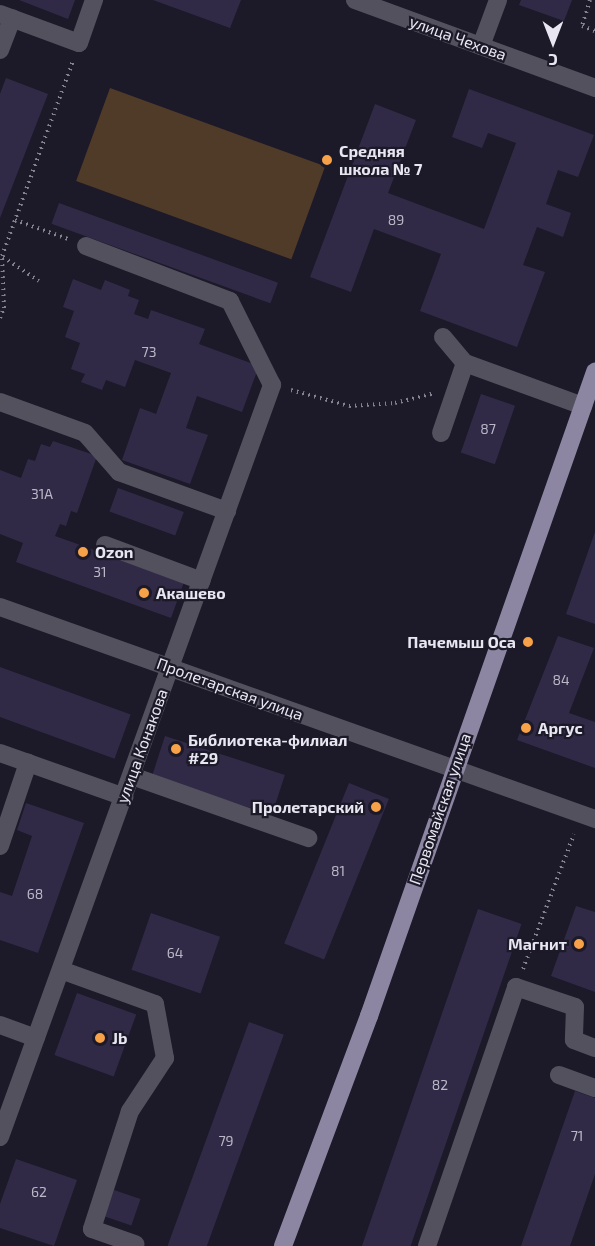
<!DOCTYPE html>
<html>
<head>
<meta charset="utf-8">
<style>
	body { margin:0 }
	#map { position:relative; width:595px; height:1246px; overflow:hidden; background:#1c1928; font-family:"Exo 2",sans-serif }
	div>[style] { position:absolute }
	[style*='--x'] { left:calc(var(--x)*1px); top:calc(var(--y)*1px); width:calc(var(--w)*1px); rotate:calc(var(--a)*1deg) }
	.green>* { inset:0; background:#503b29; transform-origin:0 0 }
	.building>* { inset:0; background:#312a47; transform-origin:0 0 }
	.path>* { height:4px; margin-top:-2px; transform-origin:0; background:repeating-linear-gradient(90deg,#84828e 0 1.5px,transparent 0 6px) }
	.minor>* { height:18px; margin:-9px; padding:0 9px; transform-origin:9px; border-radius:9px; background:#54515f }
	.major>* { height:18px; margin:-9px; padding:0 9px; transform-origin:9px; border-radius:9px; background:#8c86a3 }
	.dots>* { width:16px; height:16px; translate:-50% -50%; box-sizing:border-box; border:3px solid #1c1928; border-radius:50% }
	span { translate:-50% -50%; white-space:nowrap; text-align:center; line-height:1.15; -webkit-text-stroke:4.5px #1c1928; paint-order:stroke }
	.number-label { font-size:14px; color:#bab8c6 }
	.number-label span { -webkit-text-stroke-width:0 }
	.street-label { font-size:16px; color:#e8e7f1 }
	.poi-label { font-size:16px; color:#e8e7f1; font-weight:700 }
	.left { translate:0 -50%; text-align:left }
	.right { translate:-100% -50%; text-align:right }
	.north { position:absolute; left:523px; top:12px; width:60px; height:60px; -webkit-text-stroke:4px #1c1928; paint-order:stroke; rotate:180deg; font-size:16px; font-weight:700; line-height:24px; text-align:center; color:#e8e7f1 }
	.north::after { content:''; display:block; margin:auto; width:21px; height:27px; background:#e8e7f1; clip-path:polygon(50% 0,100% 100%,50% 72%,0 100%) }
</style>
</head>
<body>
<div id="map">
	<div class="green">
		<div style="left:110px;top:88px;width:229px;height:99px;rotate:20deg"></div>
	</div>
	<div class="building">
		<div style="clip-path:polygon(19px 0,75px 0,68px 19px)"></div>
		<div style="clip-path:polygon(153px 0,241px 0,230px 28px)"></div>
		<div style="clip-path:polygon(521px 0,572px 0,564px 21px,519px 5px)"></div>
		<div style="clip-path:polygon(6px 78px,48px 94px,0 218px,0 94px)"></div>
		<div style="clip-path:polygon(469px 89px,594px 135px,578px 177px,558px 170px,546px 204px,571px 213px,563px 237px,537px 227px,523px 265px,545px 272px,517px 347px,420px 311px,441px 254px,374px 229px,351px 292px,310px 277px,375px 104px,416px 120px,388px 193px,484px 229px,516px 143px,488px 133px,482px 148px,452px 137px)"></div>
		<div style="left:59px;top:203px;width:233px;height:22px;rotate:20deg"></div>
		<div style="clip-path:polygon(73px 279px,101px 290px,105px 280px,130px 290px,128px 296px,139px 300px,134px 314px,148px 319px,151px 310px,205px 329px,199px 344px,259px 366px,242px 412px,197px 396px,186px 428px,208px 435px,190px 484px,122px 460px,140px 408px,156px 414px,171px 373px,135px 360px,125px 387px,106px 380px,102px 390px,81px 382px,85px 374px,71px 369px,80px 343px,65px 337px,74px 311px,63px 307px)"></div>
		<div style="left:481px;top:394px;width:36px;height:62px;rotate:19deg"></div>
		<div style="clip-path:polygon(53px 441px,97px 456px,77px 513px,71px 511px,66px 526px,60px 524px,55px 536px,184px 582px,171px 618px,16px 562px,23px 543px,0 534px,0 470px,21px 478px,28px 459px,35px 461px,41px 444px,50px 447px)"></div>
		<div style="left:118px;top:488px;width:70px;height:25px;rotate:20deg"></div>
		<div style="clip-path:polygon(595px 532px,595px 624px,566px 614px)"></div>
		<div style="clip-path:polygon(558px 636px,594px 648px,569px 713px,595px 722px,595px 768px,517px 740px)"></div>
		<div style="left:0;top:667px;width:139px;height:47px;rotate:20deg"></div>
		<div style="left:165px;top:736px;width:126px;height:42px;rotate:18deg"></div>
		<div style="left:349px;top:783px;width:43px;height:173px;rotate:22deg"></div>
		<div style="clip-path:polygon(26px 803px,84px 823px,38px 953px,0 940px,0 892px,12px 896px,32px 836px,17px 830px)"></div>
		<div style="clip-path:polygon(576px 906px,595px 912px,595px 992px,551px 976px)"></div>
		<div style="left:478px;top:909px;width:46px;height:357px;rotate:19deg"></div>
		<div style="left:151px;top:913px;width:73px;height:60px;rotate:19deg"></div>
		<div style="left:77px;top:993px;width:63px;height:66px;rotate:20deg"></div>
		<div style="left:249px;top:1022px;width:37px;height:238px;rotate:20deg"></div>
		<div style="clip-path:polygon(575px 1091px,595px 1098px,595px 1174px,570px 1246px,521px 1246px)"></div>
		<div style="clip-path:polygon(16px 1159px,77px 1180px,54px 1246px,0 1228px,0 1204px)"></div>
		<div style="left:114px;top:1190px;width:28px;height:28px;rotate:19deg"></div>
	</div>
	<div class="path">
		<div style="--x:590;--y:0;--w:27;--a:107"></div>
		<div style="--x:582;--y:26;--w:14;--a:21"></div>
		<div style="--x:15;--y:220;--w:56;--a:19.7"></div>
		<div style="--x:3;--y:257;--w:43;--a:33.7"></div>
		<div style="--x:0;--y:318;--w:11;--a:-68"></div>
		<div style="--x:4;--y:308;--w:52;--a:-92.2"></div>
		<div style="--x:2;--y:256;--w:208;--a:-70"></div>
		<div style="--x:291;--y:390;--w:60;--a:15.4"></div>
		<div style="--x:349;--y:406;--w:46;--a:-3.7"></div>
		<div style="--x:395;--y:403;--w:41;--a:-14"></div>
		<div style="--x:523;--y:969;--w:144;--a:-69.3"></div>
	</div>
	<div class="minor">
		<div style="--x:355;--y:0;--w:256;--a:20.1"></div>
		<div style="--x:0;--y:14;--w:84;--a:20.2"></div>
		<div style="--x:79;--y:43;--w:46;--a:-70.8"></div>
		<div style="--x:481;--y:46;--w:49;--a:-69.7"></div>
		<div style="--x:0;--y:50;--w:34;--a:-69"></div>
		<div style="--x:443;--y:337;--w:34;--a:50"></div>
		<div style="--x:465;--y:363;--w:126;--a:20"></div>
		<div style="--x:0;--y:402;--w:90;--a:20"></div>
		<div style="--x:85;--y:433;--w:52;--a:48.9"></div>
		<div style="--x:119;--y:472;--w:115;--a:19.9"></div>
		<div style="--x:441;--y:433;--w:74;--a:-71.1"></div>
		<div style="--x:105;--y:545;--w:103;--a:20.4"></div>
		<div style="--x:0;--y:607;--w:632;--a:19.61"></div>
		<div style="--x:0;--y:753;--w:132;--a:19.5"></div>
		<div style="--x:132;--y:776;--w:187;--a:19.4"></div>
		<div style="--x:0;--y:846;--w:88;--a:-71.4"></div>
		<div style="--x:61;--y:970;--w:100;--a:19.9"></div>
		<div style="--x:155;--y:1004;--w:55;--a:79.5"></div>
		<div style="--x:165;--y:1058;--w:64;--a:123.4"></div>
		<div style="--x:130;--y:1111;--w:124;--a:107.9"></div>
		<div style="--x:92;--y:1229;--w:46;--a:19.2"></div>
		<div style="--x:0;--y:1025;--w:38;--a:20"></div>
		<div style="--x:559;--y:1075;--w:38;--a:20"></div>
		<div style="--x:0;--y:1137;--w:800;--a:-70.11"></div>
		<div style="--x:272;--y:385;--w:94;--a:-116.6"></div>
		<div style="--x:230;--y:301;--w:154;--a:-159.1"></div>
		<div style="--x:427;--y:1246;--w:274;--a:-71"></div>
		<div style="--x:516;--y:987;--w:62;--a:18.7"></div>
		<div style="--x:575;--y:1007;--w:33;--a:92"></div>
		<div style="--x:574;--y:1040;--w:22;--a:21"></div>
	</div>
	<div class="major">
		<div style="--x:283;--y:1246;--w:246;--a:-69.5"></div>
		<div style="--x:369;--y:1016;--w:683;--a:-70.66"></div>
	</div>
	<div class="dots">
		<div style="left:327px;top:160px;background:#f7a149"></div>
		<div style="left:83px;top:552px;background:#f7a149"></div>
		<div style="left:144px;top:593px;background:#f7a149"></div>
		<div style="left:528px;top:642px;background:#f7a149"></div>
		<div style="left:526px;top:728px;background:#f7a149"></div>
		<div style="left:176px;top:749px;background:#f7a149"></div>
		<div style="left:376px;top:807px;background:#f7a149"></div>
		<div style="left:579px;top:944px;background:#f7a149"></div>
		<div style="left:100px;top:1038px;background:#f7a149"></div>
	</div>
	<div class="number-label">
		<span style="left:396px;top:220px">89</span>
		<span style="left:149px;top:352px">73</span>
		<span style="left:488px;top:429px">87</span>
		<span style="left:42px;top:494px">31А</span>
		<span style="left:100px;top:572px">31</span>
		<span style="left:561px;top:680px">84</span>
		<span style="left:338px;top:871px">81</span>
		<span style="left:35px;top:894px">68</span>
		<span style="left:175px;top:953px">64</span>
		<span style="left:440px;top:1085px">82</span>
		<span style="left:577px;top:1136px">71</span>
		<span style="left:226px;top:1141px">79</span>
		<span style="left:39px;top:1192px">62</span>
	</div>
	<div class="street-label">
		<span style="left:458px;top:38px;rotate:20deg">улица Чехова</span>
		<span style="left:230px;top:689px;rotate:20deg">Пролетарская улица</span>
		<span style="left:142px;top:746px;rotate:-70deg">улица Конакова</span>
		<span style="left:440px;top:809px;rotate:-71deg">Первомайская улица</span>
	</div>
	<div class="poi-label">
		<span class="left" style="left:339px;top:160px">Средняя<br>школа № 7</span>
		<span class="left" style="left:95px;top:552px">Ozon</span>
		<span class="left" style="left:156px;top:593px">Акашево</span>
		<span class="right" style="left:516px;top:642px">Пачемыш Оса</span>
		<span class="left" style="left:538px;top:728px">Аргус</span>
		<span class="left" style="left:188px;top:749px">Библиотека-филиал<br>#29</span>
		<span class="right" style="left:364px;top:807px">Пролетарский</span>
		<span class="right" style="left:567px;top:944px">Магнит</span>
		<span class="left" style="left:112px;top:1038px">Jb</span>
	</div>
	<div class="north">С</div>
</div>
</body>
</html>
